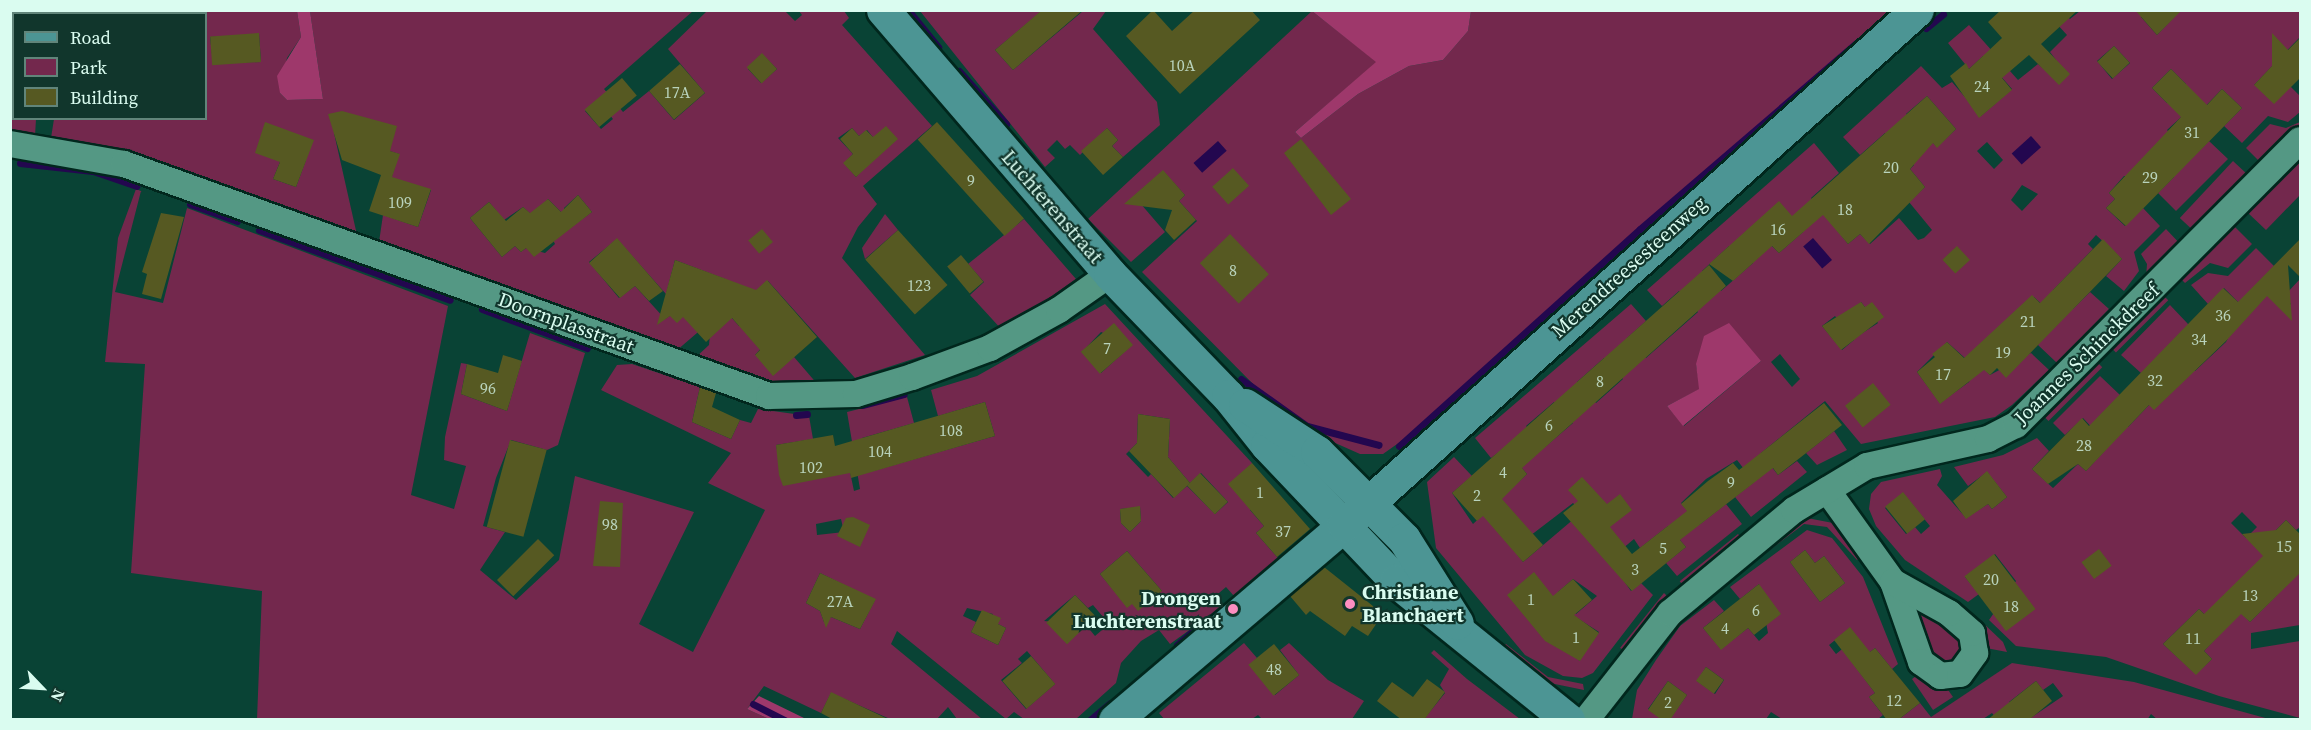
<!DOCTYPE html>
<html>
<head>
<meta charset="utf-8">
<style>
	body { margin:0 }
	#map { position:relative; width:2311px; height:730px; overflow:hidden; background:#094335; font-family:"Source Serif 4",serif }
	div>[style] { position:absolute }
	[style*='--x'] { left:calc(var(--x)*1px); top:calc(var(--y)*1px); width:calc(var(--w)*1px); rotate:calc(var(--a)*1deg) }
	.green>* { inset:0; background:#73284d; transform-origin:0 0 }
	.forest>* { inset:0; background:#9e386b }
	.water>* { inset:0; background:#23074f; transform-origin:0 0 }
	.stream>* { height:7px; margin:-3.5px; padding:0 3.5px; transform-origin:3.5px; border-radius:3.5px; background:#23074f }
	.building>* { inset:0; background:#565922; transform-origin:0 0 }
	.roads { filter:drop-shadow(2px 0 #01271d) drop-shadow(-2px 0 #01271d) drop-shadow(0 2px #01271d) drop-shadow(0 -2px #01271d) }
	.street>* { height:26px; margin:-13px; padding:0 13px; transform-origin:13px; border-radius:13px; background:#549884 }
	.secondary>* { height:33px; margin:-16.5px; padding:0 16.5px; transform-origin:16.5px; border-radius:16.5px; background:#4c9594 }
	.dots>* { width:16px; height:16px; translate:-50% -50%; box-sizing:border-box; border:3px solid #11362c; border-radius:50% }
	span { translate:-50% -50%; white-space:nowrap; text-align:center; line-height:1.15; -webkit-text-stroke:4.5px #11362c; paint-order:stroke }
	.number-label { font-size:16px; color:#b9d3bc }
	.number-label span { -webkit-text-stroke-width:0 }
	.street-label { font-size:20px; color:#dafcf0 }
	.poi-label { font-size:20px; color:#dafcf0; font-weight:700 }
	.left { translate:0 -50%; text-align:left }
	.right { translate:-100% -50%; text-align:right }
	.frame { position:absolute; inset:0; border:12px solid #dafcf0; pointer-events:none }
	.legend { position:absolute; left:12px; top:12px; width:195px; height:108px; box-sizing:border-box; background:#11362c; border:2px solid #61857a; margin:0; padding:8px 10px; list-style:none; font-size:18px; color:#dafcf0 }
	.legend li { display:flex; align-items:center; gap:12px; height:30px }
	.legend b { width:30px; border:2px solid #61857a }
	.north { position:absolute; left:12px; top:658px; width:60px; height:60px; -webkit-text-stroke:4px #11362c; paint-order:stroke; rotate:115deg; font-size:16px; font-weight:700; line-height:24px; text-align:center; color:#dafcf0 }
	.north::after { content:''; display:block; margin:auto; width:21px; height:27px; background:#dafcf0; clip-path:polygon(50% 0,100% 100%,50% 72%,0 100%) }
</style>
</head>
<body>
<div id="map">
	<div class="green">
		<div style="clip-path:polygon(evenodd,66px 11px,297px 11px,301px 37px,287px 58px,280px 93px,287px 100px,323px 99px,310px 11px,693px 11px,604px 89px,623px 112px,649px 91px,674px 120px,705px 93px,668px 49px,707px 11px,785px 11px,795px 21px,802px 15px,799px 11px,844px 11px,849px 18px,842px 25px,932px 126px,863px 186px,877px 204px,858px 227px,842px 258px,925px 355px,855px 378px,768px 281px,730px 316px,739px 326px,747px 318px,764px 345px,755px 355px,794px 357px,819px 386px,771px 385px,695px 358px,709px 345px,711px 321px,676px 351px,379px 242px,383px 215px,418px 227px,431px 190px,391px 179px,399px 154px,334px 133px,357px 235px,115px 151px,51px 138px,54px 119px,206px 118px,206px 14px,66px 11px,259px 34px,261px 62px,213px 63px,210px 37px,259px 34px,66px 11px,762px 54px,777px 69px,761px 83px,748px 69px,762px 54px,66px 11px,597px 100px,613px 119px,601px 129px,585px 111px,597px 100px,66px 11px,852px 128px,859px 136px,867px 130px,882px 148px,856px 177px,844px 163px,853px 154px,838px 138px,852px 128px,66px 11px,306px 160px,296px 187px,273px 179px,280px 162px,306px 160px,66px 11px,578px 195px,592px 212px,553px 240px,555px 244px,545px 253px,526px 248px,521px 252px,515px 246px,502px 257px,470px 218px,489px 202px,504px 220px,523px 207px,533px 216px,548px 199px,565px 216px,564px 208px,578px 195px,66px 11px,617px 239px,666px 294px,675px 260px,725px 279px,665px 319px,635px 286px,619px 298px,589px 262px,617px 239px)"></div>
		<div style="clip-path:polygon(920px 11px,1042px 11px,995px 50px,1013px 70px,1083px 11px,1106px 11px,1093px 29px,1157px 102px,1160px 125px,1123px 157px,1112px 146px,1118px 140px,1107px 128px,1080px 155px,1070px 145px,1065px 149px,1057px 140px,1047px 150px,1055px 158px,1045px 167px)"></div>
		<div style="clip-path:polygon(1312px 11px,1377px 62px,1295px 132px,1301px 138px,1358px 94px,1409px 66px,1443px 60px,1468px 31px,1471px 11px,1889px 11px,1407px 437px,1383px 454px,1360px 454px,1324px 438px,1266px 397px,1142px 272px,1197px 221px,1179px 201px,1185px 195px,1163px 171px,1134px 196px,1165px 232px,1131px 262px,1088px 219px)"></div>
		<div style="clip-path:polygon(evenodd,2045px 11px,2062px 11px,2070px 19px,2080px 11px,2148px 11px,2141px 17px,2157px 35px,2180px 11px,2300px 11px,2300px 37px,2254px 85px,2291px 87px,2300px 96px,2300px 112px,2288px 122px,2268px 116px,2242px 143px,2224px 126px,2242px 108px,2222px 89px,2198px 114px,2191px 108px,2167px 130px,2192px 158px,2209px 141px,2228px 159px,2176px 211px,2158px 193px,2174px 177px,2124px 176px,2109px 193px,2115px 199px,2106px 208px,2125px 226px,2143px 208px,2160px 226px,2134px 252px,2139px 271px,2124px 291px,2106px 276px,2122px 259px,2096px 235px,2088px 244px,2093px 249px,2053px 290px,2073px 309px,2090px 292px,2109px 309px,2057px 363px,2038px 345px,2049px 311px,2034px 297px,1972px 358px,1990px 375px,2031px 353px,2049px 370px,2012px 405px,1995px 417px,1861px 444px,1825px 401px,1761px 453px,1778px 475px,1797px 461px,1807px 472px,1751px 517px,1735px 497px,1754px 482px,1737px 460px,1706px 479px,1681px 503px,1699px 525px,1726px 504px,1742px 524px,1677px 576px,1666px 563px,1686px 547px,1668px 526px,1640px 548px,1634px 539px,1609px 560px,1631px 591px,1641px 583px,1653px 595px,1593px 673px,1582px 678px,1563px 676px,1525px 655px,1436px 548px,1427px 482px,1454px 457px,1472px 476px,1452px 493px,1473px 524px,1527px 474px,1504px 448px,1491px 458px,1475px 438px,1631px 304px,1646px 321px,1627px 338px,1646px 358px,1698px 312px,1679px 291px,1662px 306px,1647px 290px,1814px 143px,1839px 173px,1811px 198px,1848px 244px,1860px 234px,1870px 244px,1899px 218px,1918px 240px,1924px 238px,1932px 230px,1909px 202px,1925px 187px,1910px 169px,1914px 165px,1885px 133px,1860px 155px,1843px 137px,1921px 66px,1942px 88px,1952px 82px,1981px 116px,2012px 89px,1983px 56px,1969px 69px,1948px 43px,1969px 25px,2018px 80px,2038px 64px,2046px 71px,2056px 60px,2050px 52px,2067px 35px,2045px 11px,2114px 46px,2130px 63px,2112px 79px,2097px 61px,2114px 46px,2045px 11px,2171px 69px,2186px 84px,2167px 103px,2152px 88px,2171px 69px,2045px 11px,1927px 96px,1956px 129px,1937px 147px,1906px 114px,1927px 96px,2045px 11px,1987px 142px,2003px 160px,1994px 169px,1977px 151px,1987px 142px,2045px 11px,2022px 185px,2038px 194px,2022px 211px,2011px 200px,2022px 185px,2045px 11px,1779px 202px,1803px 232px,1779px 253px,1752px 227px,1779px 202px,2045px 11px,1729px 246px,1739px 248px,1753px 263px,1721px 291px,1702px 271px,1729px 246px,2045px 11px,1861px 302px,1878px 323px,1858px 336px,1861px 302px,2045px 11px,1835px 316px,1854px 340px,1842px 350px,1822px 326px,1835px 316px,2045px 11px,1947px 342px,1975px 367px,1969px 382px,1940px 403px,1917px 372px,1947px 342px,2045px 11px,1780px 354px,1800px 379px,1792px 387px,1771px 362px,1780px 354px,2045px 11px,1604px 358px,1623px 379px,1596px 403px,1577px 382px,1604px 358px,2045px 11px,1761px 361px,1684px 426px,1667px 406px,1700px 389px,1696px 364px,1761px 361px,2045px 11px,1554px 402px,1573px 423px,1545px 447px,1526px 426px,1554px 402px,2045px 11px,1573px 503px,1582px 512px,1523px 562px,1513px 549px,1573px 503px,2045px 11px,1573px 579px,1597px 596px,1576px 614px,1558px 592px,1573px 579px,2045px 11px,1571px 614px,1599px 632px,1579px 661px,1571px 614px)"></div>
		<div style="clip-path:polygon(10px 99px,14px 118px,36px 119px,35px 136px,11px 134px)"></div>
		<div style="clip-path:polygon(2300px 122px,2300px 130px,2265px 167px,2246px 148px,2270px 124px,2286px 128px)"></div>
		<div style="clip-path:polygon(2300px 158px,2300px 195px,2266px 230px,2247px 212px)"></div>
		<div style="left:2233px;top:161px;width:26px;height:78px;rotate:43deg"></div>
		<div style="clip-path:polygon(evenodd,136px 189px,141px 191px,115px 292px,163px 303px,187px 208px,448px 306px,411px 495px,454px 509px,466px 466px,444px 460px,445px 437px,461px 363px,467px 364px,461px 394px,507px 411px,530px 333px,585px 353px,558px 445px,547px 450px,511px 440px,496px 478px,483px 526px,505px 532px,480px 570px,516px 600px,559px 560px,575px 476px,694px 512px,639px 624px,693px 652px,765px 510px,708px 483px,731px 453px,601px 390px,617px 365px,632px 364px,700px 387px,692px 422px,731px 439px,740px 420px,751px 423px,758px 409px,809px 416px,813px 439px,776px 445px,784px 485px,850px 472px,854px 491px,860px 489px,847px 412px,907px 397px,914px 423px,862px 438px,873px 471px,995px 436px,985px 402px,938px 416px,931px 390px,977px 376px,1105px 304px,1252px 463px,1254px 505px,1250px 510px,1264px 526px,1256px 533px,1278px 558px,1234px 596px,1226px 587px,1212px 599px,1220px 608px,1170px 644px,1159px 630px,1141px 641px,1121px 663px,1116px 683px,1076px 719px,1024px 719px,1014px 712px,1006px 719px,897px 631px,891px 644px,982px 719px,957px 719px,948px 707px,937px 719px,890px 719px,831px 693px,821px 713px,764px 686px,747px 709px,769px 719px,257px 719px,262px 591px,131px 573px,145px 364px,105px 362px,118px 238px,136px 189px,1101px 332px,1132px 345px,1101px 373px,1082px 352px,1101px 332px,136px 189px,1138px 414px,1170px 419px,1168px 457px,1190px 483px,1201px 473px,1228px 502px,1215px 514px,1187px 486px,1173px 498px,1151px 474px,1148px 477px,1126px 454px,1137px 443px,1138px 414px,136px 189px,1140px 507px,1141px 521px,1130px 532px,1121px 523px,1120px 509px,1140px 507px,136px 189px,841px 519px,844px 532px,817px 535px,816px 524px,841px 519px,136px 189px,1127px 551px,1162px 591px,1120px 598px,1100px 574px,1127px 551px,136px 189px,820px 573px,875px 600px,860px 629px,831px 617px,824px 622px,820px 611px,806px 603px,820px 573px,136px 189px,1075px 595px,1088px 608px,1093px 605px,1109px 624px,1095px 636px,1086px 625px,1044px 621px,1075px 595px,136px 189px,967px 608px,993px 614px,990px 620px,1006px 628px,998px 645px,971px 632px,976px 622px,963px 616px,967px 608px,136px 189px,1027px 651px,1055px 684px,1026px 709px,1001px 680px,1022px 663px,1018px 659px,1027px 651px)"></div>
		<div style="clip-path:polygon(885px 214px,898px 230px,865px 259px,862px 248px)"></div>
		<div style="clip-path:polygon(1024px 219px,1076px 279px,1003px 331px,970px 295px,984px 282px,968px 264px)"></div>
		<div style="clip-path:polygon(2234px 226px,2252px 244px,2228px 268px,2210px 263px,2185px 283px,2181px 279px)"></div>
		<div style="clip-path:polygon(2166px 229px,2184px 248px,2146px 278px,2147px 264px,2141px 254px)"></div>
		<div style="clip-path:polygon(evenodd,2256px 248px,2274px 266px,2285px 310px,2291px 304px,2285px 295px,2300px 279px,2300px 527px,2296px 530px,2286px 520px,2274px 532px,2264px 533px,2300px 572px,2300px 625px,2251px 633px,2251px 649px,2300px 641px,2300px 718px,2219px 696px,2106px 657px,2016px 646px,1989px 620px,2016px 581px,1995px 554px,1965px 577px,1979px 594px,1968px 602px,1905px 560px,1876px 526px,1869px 509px,1871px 494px,1881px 482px,1940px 469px,1942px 476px,1937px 485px,1966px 518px,1988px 504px,1992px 509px,2007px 497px,1987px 472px,1968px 486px,1954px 467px,2003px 455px,2037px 438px,2049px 451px,2032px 469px,2053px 488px,2078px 464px,2086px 471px,2109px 446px,2083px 418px,2065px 435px,2053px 423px,2100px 376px,2120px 395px,2128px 427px,2152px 402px,2141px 373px,2121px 355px,2170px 305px,2188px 324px,2185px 360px,2195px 371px,2226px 342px,2244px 308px,2224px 288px,2208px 304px,2191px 285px,2208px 273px,2228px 276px,2256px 248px,1903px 493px,1930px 526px,1921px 534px,1915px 527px,1906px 534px,1885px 508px,1903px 493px,2256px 248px,2242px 512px,2257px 527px,2246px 538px,2231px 523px,2242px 512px,2256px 248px,2223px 595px,2277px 595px,2250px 622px,2223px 595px,2256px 248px,2199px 609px,2222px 632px,2204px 651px,2212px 659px,2196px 674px,2163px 644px,2199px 609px)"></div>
		<div style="left:2164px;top:296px;width:6px;height:74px;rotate:45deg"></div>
		<div style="left:2098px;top:363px;width:6px;height:76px;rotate:45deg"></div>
		<div style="clip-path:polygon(1834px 431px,1847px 450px,1817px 465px,1806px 453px)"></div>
		<div style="clip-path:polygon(1807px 518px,1833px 523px,1861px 557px,1857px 560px,1827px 527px,1804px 524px,1726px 583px,1722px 579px)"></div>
		<div style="clip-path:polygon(evenodd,1807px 530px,1832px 538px,1863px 577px,1898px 664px,1892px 669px,1875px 648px,1854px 665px,1875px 693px,1869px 697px,1883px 715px,1878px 719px,1782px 719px,1771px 712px,1766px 719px,1670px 719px,1687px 695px,1668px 681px,1648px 709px,1662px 719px,1632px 719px,1637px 690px,1656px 660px,1680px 626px,1714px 600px,1724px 611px,1703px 628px,1721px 649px,1748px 628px,1759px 641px,1768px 633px,1759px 584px,1740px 599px,1730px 587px,1807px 530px,1805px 550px,1815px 563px,1824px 556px,1845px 583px,1820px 602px,1790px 562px,1805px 550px,1807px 530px,1850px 628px,1857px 637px,1836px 654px,1829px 645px,1850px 628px,1807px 530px,1706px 667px,1724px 680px,1715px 694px,1697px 681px,1706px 667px)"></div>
		<div style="left:1738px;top:534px;width:6px;height:75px;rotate:51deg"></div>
		<div style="clip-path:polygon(1664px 593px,1668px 597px,1626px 651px,1620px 648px)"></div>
		<div style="clip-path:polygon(1912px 605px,1960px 635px,1963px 663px,1935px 663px)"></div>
		<div style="clip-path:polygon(1981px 621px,2003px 642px,2007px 652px,1986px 648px,1977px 624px)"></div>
		<div style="clip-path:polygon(1244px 643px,1257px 658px,1250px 665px,1275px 695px,1299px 675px,1280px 650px,1289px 643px,1328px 680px,1364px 701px,1352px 719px,1262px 719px,1258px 715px,1252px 719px,1165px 720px,1159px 713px)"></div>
		<div style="clip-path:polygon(1506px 644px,1548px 677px,1583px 684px,1584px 690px,1545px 682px,1502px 648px)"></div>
		<div style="clip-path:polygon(1434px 650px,1467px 679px,1520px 719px,1424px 719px,1445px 693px,1440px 685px,1449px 669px,1431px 653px)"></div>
		<div style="clip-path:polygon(2012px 663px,2134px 682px,2269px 719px,2158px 720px,2151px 714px,2147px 720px,2029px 719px,2063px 696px,2053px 683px,2043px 690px,2036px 681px,2009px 702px,2022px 719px,1997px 719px,1992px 713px,1983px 719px,1898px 720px,1920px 703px,1931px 717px)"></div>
		<div style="clip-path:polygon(1919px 674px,1946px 687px,1953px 697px,1933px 710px,1912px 679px)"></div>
	</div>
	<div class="forest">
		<div style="clip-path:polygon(297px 11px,310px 11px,323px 99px,287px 100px,280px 93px,277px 76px,301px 37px)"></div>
		<div style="clip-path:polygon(1312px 11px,1471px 11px,1468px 31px,1443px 60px,1409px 66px,1358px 94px,1301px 138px,1295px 132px,1376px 62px)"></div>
		<div style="clip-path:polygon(1729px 323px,1761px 361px,1683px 426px,1667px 406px,1699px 389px,1696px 364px,1704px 336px)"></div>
		<div style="clip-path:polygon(759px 696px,806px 719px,769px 719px,747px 709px)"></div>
	</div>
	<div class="water">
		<div style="left:2031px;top:136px;width:15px;height:26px;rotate:48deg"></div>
		<div style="left:1218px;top:141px;width:13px;height:33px;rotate:48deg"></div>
		<div style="left:1813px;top:238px;width:29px;height:13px;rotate:49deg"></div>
	</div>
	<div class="stream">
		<div style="--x:908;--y:10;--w:48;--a:51"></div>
		<div style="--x:1926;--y:28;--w:22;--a:-39"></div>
		<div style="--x:959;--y:71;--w:71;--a:48.4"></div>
		<div style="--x:20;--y:163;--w:73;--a:6.3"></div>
		<div style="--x:93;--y:171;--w:46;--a:18.8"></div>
		<div style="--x:190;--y:204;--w:50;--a:19.9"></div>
		<div style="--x:259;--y:230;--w:203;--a:20.1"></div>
		<div style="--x:482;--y:309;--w:112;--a:20.4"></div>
		<div style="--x:1241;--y:379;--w:81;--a:35.5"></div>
		<div style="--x:1307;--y:426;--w:74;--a:14.8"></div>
		<div style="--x:862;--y:405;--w:43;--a:-14.7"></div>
		<div style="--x:796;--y:415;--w:11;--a:-5"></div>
		<div style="--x:1399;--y:446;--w:324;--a:-42"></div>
		<div style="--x:1640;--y:229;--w:285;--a:-40.7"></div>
		<div style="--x:1177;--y:645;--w:38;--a:-41"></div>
		<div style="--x:753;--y:704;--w:36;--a:27"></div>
		<div style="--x:1090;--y:720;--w:26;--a:-40"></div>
	</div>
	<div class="building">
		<div style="clip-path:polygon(1042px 10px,1083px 10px,1013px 70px,995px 50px)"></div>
		<div style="clip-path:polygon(1153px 10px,1172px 31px,1195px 10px,1251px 10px,1260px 20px,1180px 94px,1126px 36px)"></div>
		<div style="clip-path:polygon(2001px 10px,2078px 10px,2041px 44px,2070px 74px,2059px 85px,2029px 55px,2002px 78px,2012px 90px,1979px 118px,1950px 76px,1966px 63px,1969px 69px,2002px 38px,1988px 22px)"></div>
		<div style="clip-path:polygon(2135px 10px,2182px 10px,2157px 35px)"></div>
		<div style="left:259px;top:33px;width:29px;height:49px;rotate:86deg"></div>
		<div style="clip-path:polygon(2272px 33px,2288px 50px,2301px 37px,2301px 77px,2274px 104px,2254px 85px,2272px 66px)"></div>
		<div style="left:2114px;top:46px;width:23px;height:23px;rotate:47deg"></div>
		<div style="left:762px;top:53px;width:22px;height:21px;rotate:47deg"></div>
		<div style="left:680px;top:64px;width:38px;height:41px;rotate:49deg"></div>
		<div style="clip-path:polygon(2171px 69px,2207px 105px,2222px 89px,2242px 108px,2126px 226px,2106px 208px,2115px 199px,2109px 193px,2181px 117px,2152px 88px)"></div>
		<div style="left:622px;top:78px;width:23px;height:49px;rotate:50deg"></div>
		<div style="clip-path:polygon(1927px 96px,1956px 129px,1937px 148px,1933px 143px,1910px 169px,1925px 187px,1869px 244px,1860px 234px,1848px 244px,1823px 215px,1779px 253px,1772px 246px,1733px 281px,1709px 264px,1779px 201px,1792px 216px)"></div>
		<div style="clip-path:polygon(342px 111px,397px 126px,390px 151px,400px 154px,392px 177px,431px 189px,418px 227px,369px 211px,381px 175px,342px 160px,328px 114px)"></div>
		<div style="clip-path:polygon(265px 122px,314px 140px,296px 187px,273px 179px,280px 162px,255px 153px)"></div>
		<div style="left:937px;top:122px;width:130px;height:26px;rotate:48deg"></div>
		<div style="clip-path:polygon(886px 126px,898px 139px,856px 177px,843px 163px,853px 154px,840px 139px,852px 128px,859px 136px,866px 130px,873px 137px)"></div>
		<div style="clip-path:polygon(1107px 128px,1118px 140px,1112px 146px,1123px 157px,1103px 175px,1081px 151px)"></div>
		<div style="clip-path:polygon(1301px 139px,1351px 199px,1331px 215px,1284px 153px)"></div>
		<div style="left:1233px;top:168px;width:24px;height:28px;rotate:48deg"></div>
		<div style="clip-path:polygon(1163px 170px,1185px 195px,1179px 201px,1196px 220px,1174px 240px,1165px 230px,1172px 210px,1124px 204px)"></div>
		<div style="clip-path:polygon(578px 195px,592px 212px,534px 257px,526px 248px,521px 252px,515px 246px,502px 257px,470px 218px,489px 202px,506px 221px,523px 207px,530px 213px,548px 199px,561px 212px)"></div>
		<div style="clip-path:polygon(161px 213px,184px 217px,161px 299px,142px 294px,147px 274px,142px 272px)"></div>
		<div style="left:762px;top:229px;width:17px;height:18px;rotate:50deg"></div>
		<div style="left:898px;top:230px;width:74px;height:44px;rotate:48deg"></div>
		<div style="left:1230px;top:234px;width:56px;height:42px;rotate:46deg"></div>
		<div style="clip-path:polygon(617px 238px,663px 291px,649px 301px,635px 286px,620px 298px,589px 263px)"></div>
		<div style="clip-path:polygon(2301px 238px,2301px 278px,2288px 265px,2292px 321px,2267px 296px,2226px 341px,2154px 410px,2149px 405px,2086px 471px,2078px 464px,2048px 484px,2032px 469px,2082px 418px,2089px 426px,2223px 288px,2238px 302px)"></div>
		<div style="clip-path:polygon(2103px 239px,2122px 259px,2006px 378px,1997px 368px,1990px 375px,1984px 370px,1940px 404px,1917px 372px,1935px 357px,1932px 354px,1947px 342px,1964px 358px,2032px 295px,2040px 303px)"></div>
		<div style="left:1957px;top:246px;width:19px;height:20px;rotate:47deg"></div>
		<div style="left:961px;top:255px;width:35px;height:18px;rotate:50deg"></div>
		<div style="clip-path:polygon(675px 260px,756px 290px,767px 280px,817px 337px,773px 376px,755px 355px,760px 350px,732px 318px,706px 342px,683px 317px,677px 323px,670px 316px,657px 325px)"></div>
		<div style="clip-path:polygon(1709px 265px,1726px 286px,1522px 468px,1527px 474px,1502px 499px,1543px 545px,1523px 562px,1483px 516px,1477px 521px,1452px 493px)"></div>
		<div style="clip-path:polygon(1861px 302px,1865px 307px,1872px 302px,1884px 317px,1841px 350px,1822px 326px)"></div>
		<div style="left:1114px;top:323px;width:29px;height:44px;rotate:49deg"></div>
		<div style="clip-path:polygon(503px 355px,522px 361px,507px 411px,461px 394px,467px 364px,498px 373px)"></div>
		<div style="left:1873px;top:383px;width:28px;height:36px;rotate:51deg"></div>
		<div style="clip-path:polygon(700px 387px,716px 393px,712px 407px,740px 420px,731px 439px,692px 422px)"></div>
		<div style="clip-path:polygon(985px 402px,995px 436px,851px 478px,850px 473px,783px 486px,779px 475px,776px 445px,833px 435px,835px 446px)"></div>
		<div style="clip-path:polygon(1824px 403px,1842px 425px,1778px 475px,1773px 468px,1680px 540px,1686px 547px,1632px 591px,1563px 513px,1578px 501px,1568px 490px,1582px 477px,1607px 504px,1620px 494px,1632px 510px,1610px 527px,1632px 554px,1687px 511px,1681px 504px,1708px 481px,1733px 463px,1739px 470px)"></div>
		<div style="clip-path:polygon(1138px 414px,1170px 419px,1168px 457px,1190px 483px,1174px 498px,1129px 451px,1137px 443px)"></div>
		<div style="left:510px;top:440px;width:38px;height:90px;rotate:15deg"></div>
		<div style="clip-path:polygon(1252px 463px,1310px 529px,1277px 557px,1256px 533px,1264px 526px,1228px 484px)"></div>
		<div style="clip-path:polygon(1987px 471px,2007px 497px,1992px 509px,1988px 504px,1966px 519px,1953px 501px)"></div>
		<div style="left:1200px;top:473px;width:40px;height:18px;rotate:46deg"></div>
		<div style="left:1903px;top:492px;width:35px;height:23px;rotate:51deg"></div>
		<div style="clip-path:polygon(600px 501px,623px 503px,620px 567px,593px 566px)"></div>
		<div style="clip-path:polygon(1140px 506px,1141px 521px,1130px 532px,1121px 523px,1120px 509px)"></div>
		<div style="clip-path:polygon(853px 517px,870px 525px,860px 547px,837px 536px,846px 518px)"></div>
		<div style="clip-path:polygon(2286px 520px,2301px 535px,2301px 572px,2250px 622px,2241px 614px,2204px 651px,2212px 659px,2196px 675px,2163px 644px,2199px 609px,2204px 614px,2263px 556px,2242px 534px,2276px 530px)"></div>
		<div style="left:538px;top:539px;width:23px;height:58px;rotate:45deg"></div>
		<div style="left:2099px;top:549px;width:21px;height:22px;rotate:53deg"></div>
		<div style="clip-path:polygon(1805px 550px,1815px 563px,1824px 556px,1845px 583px,1820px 602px,1790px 562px)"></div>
		<div style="clip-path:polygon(1127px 551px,1162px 591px,1138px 611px,1132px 604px,1127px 608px,1100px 574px)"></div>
		<div style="left:1994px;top:554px;width:69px;height:37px;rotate:53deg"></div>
		<div style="clip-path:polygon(1324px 567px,1383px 614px,1368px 636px,1352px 626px,1345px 636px,1310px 611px,1306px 615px,1290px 596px)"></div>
		<div style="clip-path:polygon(1534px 572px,1553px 596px,1573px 579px,1592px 600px,1574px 615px,1599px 633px,1580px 661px,1545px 641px,1507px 595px)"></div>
		<div style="clip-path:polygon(820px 573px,876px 599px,860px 629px,831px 617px,826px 628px,820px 611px,806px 603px)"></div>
		<div style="clip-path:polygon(1759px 584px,1781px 614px,1754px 635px,1748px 628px,1721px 650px,1703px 628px)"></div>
		<div style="left:1075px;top:595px;width:30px;height:40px;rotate:46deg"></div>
		<div style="clip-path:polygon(982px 610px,1001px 618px,998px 624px,1006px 628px,998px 645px,971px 632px)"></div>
		<div style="clip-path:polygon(1850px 627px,1870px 652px,1875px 648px,1920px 703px,1898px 720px,1887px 720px,1869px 697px,1875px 693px,1834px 640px)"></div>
		<div style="left:1274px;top:644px;width:40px;height:33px;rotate:51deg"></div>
		<div style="left:1031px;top:656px;width:37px;height:38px;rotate:49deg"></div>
		<div style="left:1706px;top:667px;width:22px;height:17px;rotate:36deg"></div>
		<div style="clip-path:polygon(1427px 679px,1445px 692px,1424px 720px,1402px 720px,1377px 701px,1392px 682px,1413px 697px)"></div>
		<div style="clip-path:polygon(1668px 681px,1687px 695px,1670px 720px,1662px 720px,1648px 710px)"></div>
		<div style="clip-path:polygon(2036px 681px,2052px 701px,2029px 720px,1987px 720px)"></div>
		<div style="clip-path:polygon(831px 692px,890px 720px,834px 720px,821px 713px)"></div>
	</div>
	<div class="roads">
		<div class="street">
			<div style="--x:10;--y:144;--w:116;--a:10"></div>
			<div style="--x:124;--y:164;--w:685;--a:19.78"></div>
			<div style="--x:769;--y:396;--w:87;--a:-1.3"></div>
			<div style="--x:856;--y:394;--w:59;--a:-16.9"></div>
			<div style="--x:912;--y:377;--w:83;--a:-20.4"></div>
			<div style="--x:990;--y:348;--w:79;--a:-28.8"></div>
			<div style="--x:1059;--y:310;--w:62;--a:-35.2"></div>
			<div style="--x:1827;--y:490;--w:113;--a:54.3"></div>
			<div style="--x:1893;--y:582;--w:85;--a:70.7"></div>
			<div style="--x:1921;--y:662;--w:24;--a:36"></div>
			<div style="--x:1940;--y:676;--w:20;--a:-6"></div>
			<div style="--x:1960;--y:674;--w:26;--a:-54"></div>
			<div style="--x:1975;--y:653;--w:20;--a:-99"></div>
			<div style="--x:1972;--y:633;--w:30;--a:-139"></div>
			<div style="--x:1949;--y:613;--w:64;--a:-151"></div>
			<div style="--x:1586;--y:720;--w:136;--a:-51.9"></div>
			<div style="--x:1670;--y:613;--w:161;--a:-39.7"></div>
			<div style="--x:1794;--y:510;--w:85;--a:-31.1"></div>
			<div style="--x:1867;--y:466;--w:124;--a:-12.6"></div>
			<div style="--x:1988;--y:439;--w:31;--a:-27"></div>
			<div style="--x:2016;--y:425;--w:402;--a:-45.1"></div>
		</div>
		<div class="secondary">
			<div style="--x:883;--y:10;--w:348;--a:49.3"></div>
			<div style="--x:1110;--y:274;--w:170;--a:46"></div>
			<div style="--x:1228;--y:396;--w:63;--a:51.5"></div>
			<div style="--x:1267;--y:445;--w:187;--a:46.5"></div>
			<div style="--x:1396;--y:581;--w:221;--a:38.9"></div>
			<div style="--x:1245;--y:405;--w:86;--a:33.1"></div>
			<div style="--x:1317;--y:452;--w:123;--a:45"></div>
			<div style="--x:1404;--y:539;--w:99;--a:57.8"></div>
			<div style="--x:1115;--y:720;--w:301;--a:-40.4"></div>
			<div style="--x:1344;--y:525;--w:770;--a:-41.95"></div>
		</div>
	</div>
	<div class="dots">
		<div style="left:1350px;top:604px;background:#fd8ec0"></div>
		<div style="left:1233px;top:609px;background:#fd8ec0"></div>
	</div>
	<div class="number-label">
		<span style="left:1182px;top:65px">10A</span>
		<span style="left:1982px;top:86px">24</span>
		<span style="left:677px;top:92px">17A</span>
		<span style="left:2192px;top:132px">31</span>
		<span style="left:1891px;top:167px">20</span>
		<span style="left:2150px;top:177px">29</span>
		<span style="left:971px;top:180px">9</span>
		<span style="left:400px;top:202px">109</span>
		<span style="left:1845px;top:209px">18</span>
		<span style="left:1778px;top:229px">16</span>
		<span style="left:1233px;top:270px">8</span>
		<span style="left:919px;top:285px">123</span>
		<span style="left:2223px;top:315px">36</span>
		<span style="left:2028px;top:321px">21</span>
		<span style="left:2199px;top:339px">34</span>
		<span style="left:1107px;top:348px">7</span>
		<span style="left:2003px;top:352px">19</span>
		<span style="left:1943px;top:374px">17</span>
		<span style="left:2155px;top:380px">32</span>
		<span style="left:1600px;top:381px">8</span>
		<span style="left:488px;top:388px">96</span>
		<span style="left:1549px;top:425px">6</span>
		<span style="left:951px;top:430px">108</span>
		<span style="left:2084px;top:445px">28</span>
		<span style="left:880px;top:451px">104</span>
		<span style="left:811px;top:467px">102</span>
		<span style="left:1503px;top:472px">4</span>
		<span style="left:1731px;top:482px">9</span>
		<span style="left:1260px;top:492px">1</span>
		<span style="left:1477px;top:495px">2</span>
		<span style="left:610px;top:524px">98</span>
		<span style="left:1283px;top:531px">37</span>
		<span style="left:2284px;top:546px">15</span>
		<span style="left:1663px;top:548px">5</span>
		<span style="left:1635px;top:569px">3</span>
		<span style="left:1991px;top:579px">20</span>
		<span style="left:2250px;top:595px">13</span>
		<span style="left:1531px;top:599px">1</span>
		<span style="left:840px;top:601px">27A</span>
		<span style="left:2011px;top:606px">18</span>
		<span style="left:1756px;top:610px">6</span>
		<span style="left:1725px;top:628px">4</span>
		<span style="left:1576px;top:637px">1</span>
		<span style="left:2193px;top:638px">11</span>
		<span style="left:1274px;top:669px">48</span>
		<span style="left:1894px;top:700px">12</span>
		<span style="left:1668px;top:702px">2</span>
	</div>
	<div class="street-label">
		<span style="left:1052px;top:207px;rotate:49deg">Luchterenstraat</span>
		<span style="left:1629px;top:267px;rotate:-42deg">Merendreesesteenweg</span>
		<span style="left:566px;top:323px;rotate:20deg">Doornplasstraat</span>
		<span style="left:2087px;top:354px;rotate:-44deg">Joannes Schinckdreef</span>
	</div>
	<div class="poi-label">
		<span class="left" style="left:1362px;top:604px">Christiane<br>Blanchaert</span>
		<span class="right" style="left:1221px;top:610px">Drongen<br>Luchterenstraat</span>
	</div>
	<div class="frame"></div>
	<ul class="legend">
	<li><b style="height:8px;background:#4c9594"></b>Road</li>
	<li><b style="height:16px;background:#73284d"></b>Park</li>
	<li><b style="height:16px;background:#565922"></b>Building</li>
	</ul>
	<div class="north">N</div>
</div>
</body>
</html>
